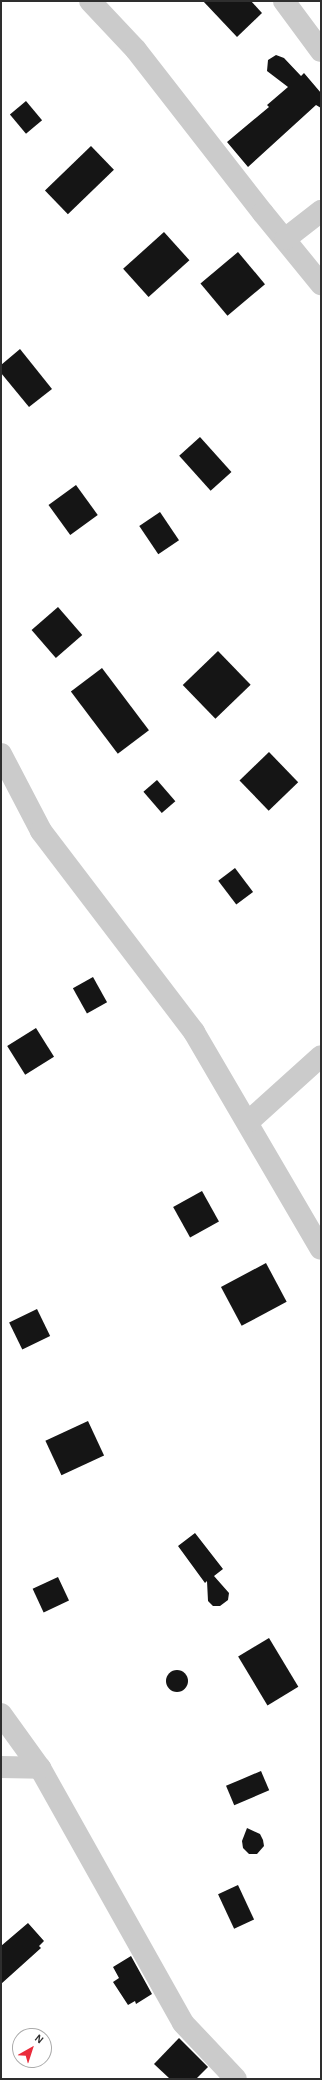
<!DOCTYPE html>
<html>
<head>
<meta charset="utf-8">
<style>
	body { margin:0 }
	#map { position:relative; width:322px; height:2080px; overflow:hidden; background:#fff; font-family:"Alegreya Sans",sans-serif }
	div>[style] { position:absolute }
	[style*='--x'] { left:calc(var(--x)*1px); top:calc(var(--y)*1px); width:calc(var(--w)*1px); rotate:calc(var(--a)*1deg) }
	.building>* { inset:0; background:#151515; transform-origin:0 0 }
	.round { border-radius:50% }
	.street>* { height:22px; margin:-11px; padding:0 11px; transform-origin:11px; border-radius:11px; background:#cbcbcb }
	span { translate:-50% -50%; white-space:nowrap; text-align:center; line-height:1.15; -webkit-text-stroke:4px #fff; paint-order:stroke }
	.frame { position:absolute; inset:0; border:2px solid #2e2e2e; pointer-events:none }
	.north { position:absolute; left:12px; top:2028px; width:40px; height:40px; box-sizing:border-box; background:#fff; border:1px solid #ababab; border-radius:50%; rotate:39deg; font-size:11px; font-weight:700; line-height:16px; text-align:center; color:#2e2e2e }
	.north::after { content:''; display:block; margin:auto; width:14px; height:18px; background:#ea2b3b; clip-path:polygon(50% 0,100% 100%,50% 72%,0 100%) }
</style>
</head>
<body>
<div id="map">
	<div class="building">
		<div style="clip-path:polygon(203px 1px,251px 1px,262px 13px,237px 37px)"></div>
		<div style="clip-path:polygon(276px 55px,284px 58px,301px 76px,304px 73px,321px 93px,321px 108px,316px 105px,248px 167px,227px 142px,269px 107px,267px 105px,288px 87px,267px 71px,268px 60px)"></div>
		<div style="left:26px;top:101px;width:25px;height:21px;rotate:50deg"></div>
		<div style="left:91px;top:146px;width:33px;height:64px;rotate:46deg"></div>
		<div style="left:164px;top:232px;width:38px;height:55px;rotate:48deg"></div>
		<div style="left:238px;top:252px;width:42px;height:49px;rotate:50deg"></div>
		<div style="clip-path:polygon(20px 349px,52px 389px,29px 407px,1px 373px,1px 365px)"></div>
		<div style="left:200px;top:437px;width:47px;height:28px;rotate:48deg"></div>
		<div style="left:76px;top:485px;width:37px;height:34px;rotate:54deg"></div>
		<div style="left:160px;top:512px;width:34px;height:25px;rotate:56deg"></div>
		<div style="left:58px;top:607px;width:37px;height:35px;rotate:49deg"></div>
		<div style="left:218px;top:651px;width:47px;height:49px;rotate:46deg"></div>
		<div style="left:102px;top:668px;width:78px;height:39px;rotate:53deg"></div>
		<div style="left:269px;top:752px;width:42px;height:41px;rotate:46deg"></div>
		<div style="left:157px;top:780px;width:28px;height:18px;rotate:49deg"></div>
		<div style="left:235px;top:868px;width:30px;height:21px;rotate:53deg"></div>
		<div style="left:93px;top:977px;width:29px;height:23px;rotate:61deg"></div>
		<div style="left:36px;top:1028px;width:34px;height:34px;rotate:58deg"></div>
		<div style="left:202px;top:1191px;width:35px;height:33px;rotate:61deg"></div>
		<div style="left:266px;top:1263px;width:44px;height:51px;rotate:62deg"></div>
		<div style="left:37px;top:1309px;width:30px;height:31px;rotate:64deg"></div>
		<div style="left:88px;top:1421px;width:38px;height:47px;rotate:65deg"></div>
		<div style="clip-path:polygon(195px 1533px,223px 1569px,214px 1576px,229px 1593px,228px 1600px,220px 1606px,213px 1606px,208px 1601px,207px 1581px,205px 1583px,178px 1546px)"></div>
		<div style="left:58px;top:1577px;width:26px;height:28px;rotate:65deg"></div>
		<div style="left:269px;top:1638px;width:57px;height:36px;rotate:59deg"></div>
		<div class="round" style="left:166px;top:1670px;width:22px;height:22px"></div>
		<div style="left:261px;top:1771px;width:21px;height:38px;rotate:67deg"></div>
		<div style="clip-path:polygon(247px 1828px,260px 1834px,263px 1840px,264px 1846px,257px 1854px,249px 1854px,243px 1848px,242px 1841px)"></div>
		<div style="left:238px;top:1885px;width:38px;height:22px;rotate:65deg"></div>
		<div style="clip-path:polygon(28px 1923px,44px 1941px,39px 1946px,41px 1948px,1px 1984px,1px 1946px)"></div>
		<div style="clip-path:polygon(131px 1956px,152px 1994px,136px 2004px,135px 2001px,128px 2005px,113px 1982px,119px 1978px,113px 1967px)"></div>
		<div style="clip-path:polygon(179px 2038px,208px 2067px,196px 2079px,170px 2079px,154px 2064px)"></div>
	</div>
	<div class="street">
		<div style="--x:90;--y:1;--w:67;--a:46.8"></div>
		<div style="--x:136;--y:50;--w:207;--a:52.1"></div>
		<div style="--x:263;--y:213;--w:92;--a:50.8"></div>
		<div style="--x:284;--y:1;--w:62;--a:53.5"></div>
		<div style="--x:285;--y:239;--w:46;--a:-37.9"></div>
		<div style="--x:1;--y:754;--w:87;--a:62.5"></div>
		<div style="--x:41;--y:831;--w:253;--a:52.7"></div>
		<div style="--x:194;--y:1032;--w:251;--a:59.7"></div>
		<div style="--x:248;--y:1122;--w:98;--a:-42.1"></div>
		<div style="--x:1;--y:1714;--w:67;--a:54.2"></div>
		<div style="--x:40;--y:1768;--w:292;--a:60.7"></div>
		<div style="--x:183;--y:2023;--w:77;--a:46.6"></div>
		<div style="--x:1;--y:1767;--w:39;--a:1"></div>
	</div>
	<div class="frame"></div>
	<div class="north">N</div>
</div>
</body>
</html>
